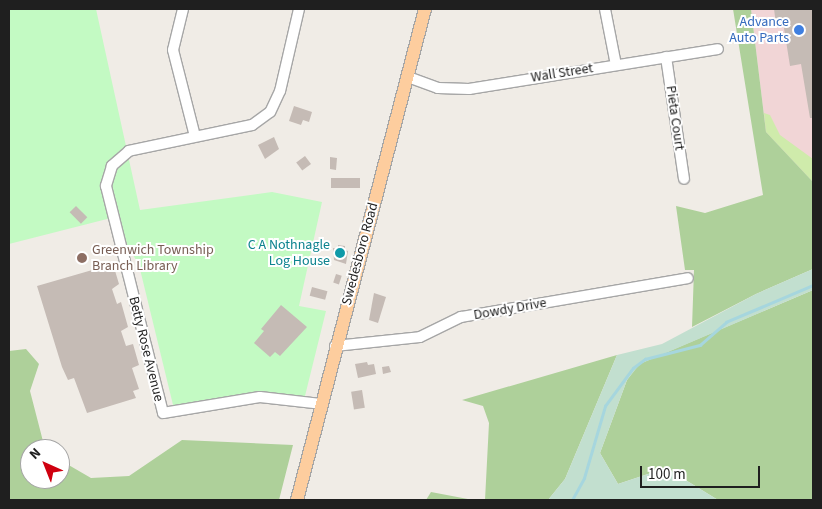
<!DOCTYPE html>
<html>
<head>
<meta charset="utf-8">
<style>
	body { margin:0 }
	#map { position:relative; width:822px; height:509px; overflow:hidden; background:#f0ece6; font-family:"Source Sans 3",sans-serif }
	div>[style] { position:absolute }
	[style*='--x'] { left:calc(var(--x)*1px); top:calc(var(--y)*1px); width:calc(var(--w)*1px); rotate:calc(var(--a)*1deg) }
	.commercial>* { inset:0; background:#f1d5d6 }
	.grass>* { inset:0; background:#cfebab }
	.forest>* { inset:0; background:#aed09a }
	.wetland>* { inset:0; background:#c2dfcf }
	.park>* { inset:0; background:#c3fac3 }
	.stream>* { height:2.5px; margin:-1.25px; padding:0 1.25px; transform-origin:1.25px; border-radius:1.25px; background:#a6d6de }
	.building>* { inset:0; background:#c5bbb5; transform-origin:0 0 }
	.roads { filter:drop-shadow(1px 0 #a6a6a6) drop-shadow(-1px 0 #a6a6a6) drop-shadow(0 1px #a6a6a6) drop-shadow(0 -1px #a6a6a6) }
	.minor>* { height:10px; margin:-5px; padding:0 5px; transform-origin:5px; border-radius:5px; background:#fff }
	.major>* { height:12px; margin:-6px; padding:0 6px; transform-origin:6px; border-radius:6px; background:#fdcd9e }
	.dots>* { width:14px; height:14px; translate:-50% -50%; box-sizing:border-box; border:2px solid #fff; border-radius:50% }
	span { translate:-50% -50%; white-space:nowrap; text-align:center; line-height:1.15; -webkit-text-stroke:4px #fff; paint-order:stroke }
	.shop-label { font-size:14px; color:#366cbe }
	.right { translate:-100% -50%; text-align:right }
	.street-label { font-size:14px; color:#1f1f1f }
	.culture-label { font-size:14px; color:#0d838f }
	.education-label { font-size:14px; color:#785e54 }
	.left { translate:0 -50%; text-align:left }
	.frame { position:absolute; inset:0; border:10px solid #1f1f1f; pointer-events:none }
	.north { position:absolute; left:20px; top:439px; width:50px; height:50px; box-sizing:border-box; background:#fff; border:1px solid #a5a5a5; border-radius:50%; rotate:316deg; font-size:14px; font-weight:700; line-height:20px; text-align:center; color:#1f1f1f }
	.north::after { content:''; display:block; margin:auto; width:18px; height:22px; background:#cf000f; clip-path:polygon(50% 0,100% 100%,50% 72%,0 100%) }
	.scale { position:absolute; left:640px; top:466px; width:120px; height:22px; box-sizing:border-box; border:2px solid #1f1f1f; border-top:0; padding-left:6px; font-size:15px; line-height:18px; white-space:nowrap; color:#1f1f1f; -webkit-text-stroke:4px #fff; paint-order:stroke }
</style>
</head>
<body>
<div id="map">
	<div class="commercial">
		<div style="clip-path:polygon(751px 9px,813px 9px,813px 182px,766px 132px)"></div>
	</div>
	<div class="grass">
		<div style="clip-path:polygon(764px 113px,770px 115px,780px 135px,813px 159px,813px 182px,766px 132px)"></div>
	</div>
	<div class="forest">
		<div style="clip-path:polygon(733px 9px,751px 9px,766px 132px,813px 182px,813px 269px,756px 294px,692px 327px,694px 270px,685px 270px,676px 206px,705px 213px,763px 195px)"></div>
		<div style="clip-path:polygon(813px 290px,813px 500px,718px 500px,666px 468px,618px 484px,600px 453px,627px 380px,639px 364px)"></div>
		<div style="clip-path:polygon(26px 349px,39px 364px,30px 391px,45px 449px,30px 449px,30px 479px,60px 479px,60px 460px,91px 478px,129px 476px,182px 440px,293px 445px,279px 500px,9px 500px,9px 351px)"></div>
		<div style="clip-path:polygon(617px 355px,565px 479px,548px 500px,485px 500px,489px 423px,483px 406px,462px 400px)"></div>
		<div style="clip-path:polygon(431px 492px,473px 500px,426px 500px)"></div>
	</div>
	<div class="wetland">
		<div style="clip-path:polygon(813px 269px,813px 290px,640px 364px,627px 380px,600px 453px,618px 484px,666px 468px,718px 500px,548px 500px,565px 479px,617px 355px,662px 344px,756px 294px)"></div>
	</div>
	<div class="park">
		<div style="clip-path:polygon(9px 9px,96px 9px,140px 210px,272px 192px,322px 202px,299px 306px,326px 311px,304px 400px,250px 395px,174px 409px,139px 265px,111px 218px,9px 244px)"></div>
	</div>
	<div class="stream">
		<div style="--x:572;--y:500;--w:25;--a:-61"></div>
		<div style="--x:584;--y:478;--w:75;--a:-73.7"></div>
		<div style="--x:605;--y:406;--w:47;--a:-53.6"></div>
		<div style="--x:633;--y:368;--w:15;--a:-37"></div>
		<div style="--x:645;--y:359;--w:57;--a:-14.3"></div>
		<div style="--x:700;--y:345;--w:35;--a:-41"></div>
		<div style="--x:726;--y:322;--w:95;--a:-23"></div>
	</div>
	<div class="building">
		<div style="clip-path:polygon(774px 9px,813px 9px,813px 118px,810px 118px,801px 64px,790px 66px,783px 22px,776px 24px)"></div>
		<div style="clip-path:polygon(294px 106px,312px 112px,309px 122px,303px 120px,301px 125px,289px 121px)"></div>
		<div style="clip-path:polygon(274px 137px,279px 149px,265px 159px,258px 145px)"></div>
		<div style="left:305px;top:156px;width:10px;height:11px;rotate:53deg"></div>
		<div style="clip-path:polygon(330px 157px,337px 158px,336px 170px,330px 169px)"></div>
		<div style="left:331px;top:178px;width:29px;height:10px"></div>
		<div style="left:76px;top:206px;width:16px;height:9px;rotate:45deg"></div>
		<div style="clip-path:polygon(338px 245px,345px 246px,345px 250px,348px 251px,346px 264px,334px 260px,333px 248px,338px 249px)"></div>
		<div style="clip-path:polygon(113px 264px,119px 284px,112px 289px,117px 304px,121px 302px,128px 327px,121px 331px,126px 346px,133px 344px,139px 365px,132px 368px,139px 389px,133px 391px,136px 398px,87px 413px,74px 378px,68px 380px,62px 367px,37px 286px)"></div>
		<div style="left:336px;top:274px;width:6px;height:9px;rotate:18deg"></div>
		<div style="left:312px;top:287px;width:16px;height:9px;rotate:15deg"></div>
		<div style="clip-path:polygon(374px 293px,386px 297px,378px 323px,369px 320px)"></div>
		<div style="clip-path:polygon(281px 305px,307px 327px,280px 356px,275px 352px,270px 357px,254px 343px,264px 331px,261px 329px)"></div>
		<div style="clip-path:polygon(367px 362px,368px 365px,374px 364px,376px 374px,358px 378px,355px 364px)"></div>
		<div style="clip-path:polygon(389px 366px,391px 372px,383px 374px,382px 367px)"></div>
		<div style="left:362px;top:390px;width:18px;height:11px;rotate:81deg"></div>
	</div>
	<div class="roads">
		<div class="minor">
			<div style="--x:183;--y:9;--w:42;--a:103.7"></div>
			<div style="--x:173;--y:50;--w:89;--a:75.7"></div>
			<div style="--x:299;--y:9;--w:84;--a:103"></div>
			<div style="--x:280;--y:91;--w:23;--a:115"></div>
			<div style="--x:270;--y:112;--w:22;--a:144"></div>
			<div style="--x:252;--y:125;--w:126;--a:168.1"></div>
			<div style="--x:129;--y:151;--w:23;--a:139"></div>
			<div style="--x:112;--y:166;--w:21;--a:107"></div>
			<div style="--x:106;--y:186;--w:234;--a:75.9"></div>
			<div style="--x:163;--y:413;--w:98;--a:-9.4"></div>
			<div style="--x:260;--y:397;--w:61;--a:6.5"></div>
			<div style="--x:605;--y:9;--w:57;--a:78.9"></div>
			<div style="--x:666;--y:57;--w:123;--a:81.6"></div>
			<div style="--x:408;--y:77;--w:32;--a:20"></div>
			<div style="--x:438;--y:88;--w:31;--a:2"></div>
			<div style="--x:469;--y:89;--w:252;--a:-9.1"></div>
			<div style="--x:335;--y:346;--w:85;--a:-6"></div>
			<div style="--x:420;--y:337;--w:46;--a:-26"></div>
			<div style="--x:461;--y:317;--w:230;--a:-9.7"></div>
		</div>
		<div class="major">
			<div style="--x:297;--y:500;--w:507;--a:-75.39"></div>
		</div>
	</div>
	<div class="dots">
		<div style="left:799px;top:30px;background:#3f7fe0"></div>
		<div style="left:340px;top:253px;background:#0f9aa8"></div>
		<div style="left:82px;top:258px;background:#8d6e63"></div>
	</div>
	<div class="shop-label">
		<span class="right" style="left:789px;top:30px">Advance<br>Auto Parts</span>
	</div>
	<div class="street-label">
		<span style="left:562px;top:73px;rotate:-9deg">Wall Street</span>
		<span style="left:675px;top:118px;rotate:82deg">Pieta Court</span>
		<span style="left:360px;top:254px;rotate:-75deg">Swedesboro Road</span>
		<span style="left:510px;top:309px;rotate:-10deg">Dowdy Drive</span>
		<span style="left:146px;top:349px;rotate:76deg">Betty Rose Avenue</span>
	</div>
	<div class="culture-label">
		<span class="right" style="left:330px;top:253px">C A Nothnagle<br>Log House</span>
	</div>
	<div class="education-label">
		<span class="left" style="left:92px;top:258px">Greenwich Township<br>Branch Library</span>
	</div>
	<div class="frame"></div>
	<div class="north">N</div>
	<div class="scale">100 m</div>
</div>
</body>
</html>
